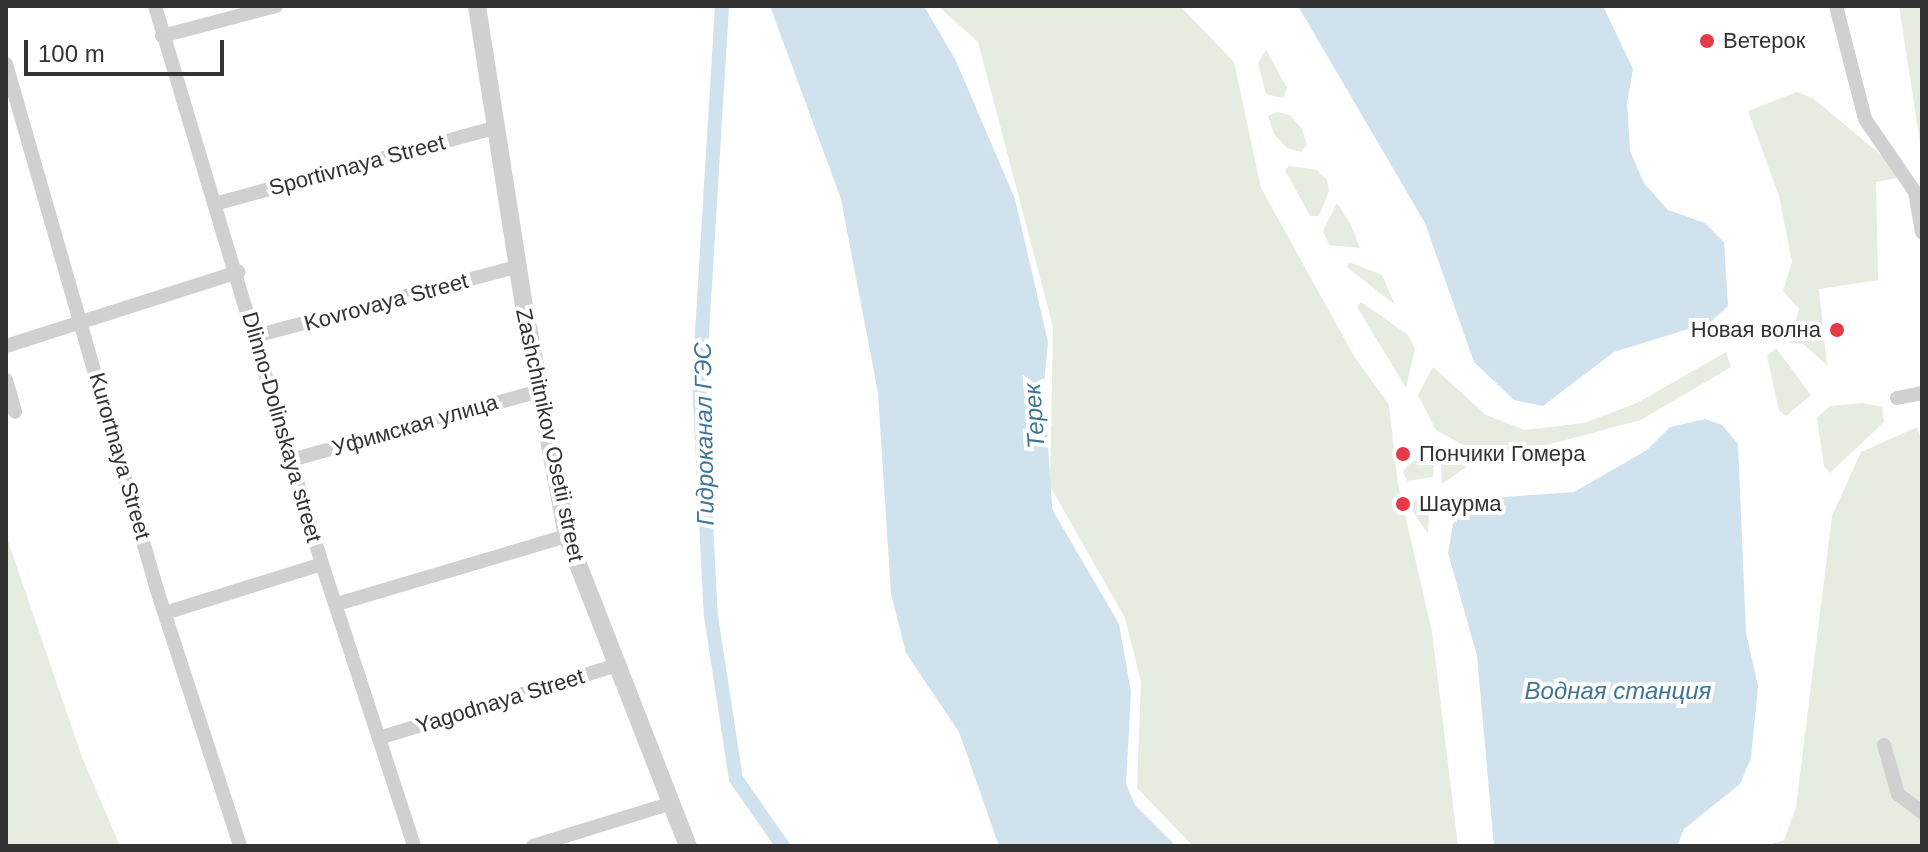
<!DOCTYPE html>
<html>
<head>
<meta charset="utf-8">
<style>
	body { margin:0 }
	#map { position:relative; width:1928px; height:852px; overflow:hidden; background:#fff; font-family:Helvetica,sans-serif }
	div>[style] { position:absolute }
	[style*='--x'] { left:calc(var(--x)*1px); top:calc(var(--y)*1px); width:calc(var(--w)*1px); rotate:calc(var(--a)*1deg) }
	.green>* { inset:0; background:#e6ecdf }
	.water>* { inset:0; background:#cfe2ee }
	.canal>* { height:14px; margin:-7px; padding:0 7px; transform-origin:7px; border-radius:7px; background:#cfe2ee }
	.river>* { height:24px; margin:-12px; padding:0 12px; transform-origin:12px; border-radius:12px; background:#cfe2ee }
	.minor>* { height:14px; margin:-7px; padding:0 7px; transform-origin:7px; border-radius:7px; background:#d0d0d0 }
	.tertiary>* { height:18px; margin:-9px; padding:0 9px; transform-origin:9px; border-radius:9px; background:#d0d0d0 }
	.dots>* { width:22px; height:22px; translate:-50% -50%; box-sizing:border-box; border:4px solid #fff; border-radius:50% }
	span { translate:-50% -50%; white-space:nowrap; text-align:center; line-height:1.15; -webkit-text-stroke:8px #fff; paint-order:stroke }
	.poi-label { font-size:22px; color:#333 }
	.left { translate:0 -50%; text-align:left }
	.right { translate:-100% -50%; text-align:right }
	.street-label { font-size:22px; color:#333 }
	.water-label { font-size:24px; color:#3f7597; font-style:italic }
	.frame { position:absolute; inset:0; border:8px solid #333; pointer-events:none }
	.scale { position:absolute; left:24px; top:40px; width:200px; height:36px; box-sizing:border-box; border:4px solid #333; border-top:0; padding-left:10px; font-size:24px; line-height:28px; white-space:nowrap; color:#333; -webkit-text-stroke:6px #fff; paint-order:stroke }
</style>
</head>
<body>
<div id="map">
	<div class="green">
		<div style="clip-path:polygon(938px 6px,1180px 6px,1234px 62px,1261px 188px,1354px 356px,1389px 405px,1398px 484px,1432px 632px,1458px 846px,1193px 846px,1137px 788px,1141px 682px,1125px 618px,1050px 486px,1053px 327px,978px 42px)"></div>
		<div style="clip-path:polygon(1899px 6px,1922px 6px,1922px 156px)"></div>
		<div style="clip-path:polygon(1266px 50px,1287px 88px,1283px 98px,1266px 94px,1258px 63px)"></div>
		<div style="clip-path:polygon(1797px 92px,1814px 99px,1906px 176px,1876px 182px,1878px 280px,1819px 289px,1827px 365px,1803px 344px,1790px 343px,1799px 309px,1783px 291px,1792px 262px,1779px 196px,1748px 111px)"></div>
		<div style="clip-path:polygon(1277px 112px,1290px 115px,1302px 129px,1307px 145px,1301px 152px,1287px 148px,1274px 134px,1268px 116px)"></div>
		<div style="clip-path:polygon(1289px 166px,1317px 170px,1327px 180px,1329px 191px,1319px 216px,1310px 216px,1285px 170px)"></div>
		<div style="clip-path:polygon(1337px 203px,1351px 225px,1360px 248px,1329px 245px,1323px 231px)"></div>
		<div style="clip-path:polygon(1349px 262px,1382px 275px,1395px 305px,1347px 267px)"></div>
		<div style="clip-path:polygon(1361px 302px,1408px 335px,1415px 349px,1406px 388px,1357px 307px)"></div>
		<div style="clip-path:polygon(1776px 348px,1811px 395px,1786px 416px,1779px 411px,1767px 356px)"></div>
		<div style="clip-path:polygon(1726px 352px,1731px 367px,1641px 420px,1524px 451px,1470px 449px,1436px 430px,1418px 395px,1433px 367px,1486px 415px,1525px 430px,1584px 423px,1637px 403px)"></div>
		<div style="clip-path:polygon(1862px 403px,1882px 407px,1884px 422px,1830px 473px,1824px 466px,1817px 418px,1830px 406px)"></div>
		<div style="clip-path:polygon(1917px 427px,1922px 443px,1922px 846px,1766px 846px,1784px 840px,1796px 807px,1832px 516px,1861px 452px)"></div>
		<div style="clip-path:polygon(1429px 452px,1434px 456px,1433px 477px,1407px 481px,1403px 472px,1408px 465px)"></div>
		<div style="clip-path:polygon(1447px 455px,1466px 467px,1442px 484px,1441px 466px)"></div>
		<div style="clip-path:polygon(1418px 495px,1430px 498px,1428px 534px,1411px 509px)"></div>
		<div style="clip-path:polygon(6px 535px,82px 757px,120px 846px,6px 846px)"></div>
	</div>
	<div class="water">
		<div style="clip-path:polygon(770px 6px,924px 6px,956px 61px,1015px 199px,1048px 342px,1035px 480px,1119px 624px,1131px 692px,1126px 784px,1135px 805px,1176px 846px,999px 846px,959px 732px,906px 653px,891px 594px,878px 393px,841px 199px)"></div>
		<div style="clip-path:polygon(1298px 6px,1603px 6px,1633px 69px,1627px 103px,1630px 151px,1644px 183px,1668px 210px,1705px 223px,1724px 242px,1728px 306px,1711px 322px,1614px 352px,1543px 406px,1514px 400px,1474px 362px,1425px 223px)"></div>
		<div style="clip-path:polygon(1705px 419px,1722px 425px,1738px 444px,1746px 633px,1758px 686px,1751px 758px,1740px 784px,1684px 829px,1677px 846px,1494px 846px,1477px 656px,1448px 553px,1453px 524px,1468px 506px,1490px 498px,1574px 492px,1647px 450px,1670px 427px)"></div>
	</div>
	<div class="canal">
		<div style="--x:722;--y:6;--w:378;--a:93.5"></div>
		<div style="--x:699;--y:383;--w:233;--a:87.1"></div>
		<div style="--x:711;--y:616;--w:165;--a:81.3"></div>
		<div style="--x:736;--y:779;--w:82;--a:55"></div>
	</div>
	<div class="river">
		<div style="--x:1034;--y:417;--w:103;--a:86.1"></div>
	</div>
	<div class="minor">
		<div style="--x:155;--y:6;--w:582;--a:73.34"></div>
		<div style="--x:322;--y:564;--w:297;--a:71.9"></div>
		<div style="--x:1836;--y:6;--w:117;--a:75.6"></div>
		<div style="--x:1865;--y:119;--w:88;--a:55.6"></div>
		<div style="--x:1915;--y:192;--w:41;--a:80.1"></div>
		<div style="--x:162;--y:36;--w:118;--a:-14.7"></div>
		<div style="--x:6;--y:64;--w:547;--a:73.98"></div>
		<div style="--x:157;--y:590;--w:269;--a:72"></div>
		<div style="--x:218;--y:203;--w:289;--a:-15.2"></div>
		<div style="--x:255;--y:336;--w:271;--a:-14.8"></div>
		<div style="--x:6;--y:346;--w:244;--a:-17.7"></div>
		<div style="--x:6;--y:380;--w:33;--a:74"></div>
		<div style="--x:1897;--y:398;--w:25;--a:-11"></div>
		<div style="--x:291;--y:460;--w:257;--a:-15.5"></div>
		<div style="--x:337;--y:604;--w:240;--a:-16.5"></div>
		<div style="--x:168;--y:612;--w:161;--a:-17.3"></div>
		<div style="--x:382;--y:737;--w:247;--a:-17"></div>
		<div style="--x:1884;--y:745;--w:51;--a:74.1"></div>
		<div style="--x:1898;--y:794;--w:30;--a:37"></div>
		<div style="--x:533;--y:846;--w:145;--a:-17.2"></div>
	</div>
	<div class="tertiary">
		<div style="--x:477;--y:6;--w:304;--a:81.1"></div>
		<div style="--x:524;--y:306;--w:234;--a:79.4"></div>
		<div style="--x:567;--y:536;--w:333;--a:68.7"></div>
	</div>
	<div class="dots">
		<div style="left:1707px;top:41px;background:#e63946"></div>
		<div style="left:1837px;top:330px;background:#e63946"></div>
		<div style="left:1403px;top:454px;background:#e63946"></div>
		<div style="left:1403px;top:504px;background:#e63946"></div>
	</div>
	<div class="poi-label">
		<span class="left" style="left:1723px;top:41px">Ветерок</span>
		<span class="right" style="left:1821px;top:330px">Новая волна</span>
		<span class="left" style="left:1419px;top:454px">Пончики Гомера</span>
		<span class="left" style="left:1419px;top:504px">Шаурма</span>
	</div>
	<div class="street-label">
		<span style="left:357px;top:165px;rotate:-15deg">Sportivnaya Street</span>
		<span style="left:386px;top:302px;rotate:-15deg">Kovrovaya Street</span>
		<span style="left:415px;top:425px;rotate:-16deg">Уфимская улица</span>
		<span style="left:282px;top:427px;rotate:74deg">Dlinno-Dolinskaya street</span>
		<span style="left:550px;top:435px;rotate:78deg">Zashchitnikov Osetii street</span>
		<span style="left:120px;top:456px;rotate:74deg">Kurortnaya Street</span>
		<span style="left:500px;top:701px;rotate:-17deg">Yagodnaya Street</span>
	</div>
	<div class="water-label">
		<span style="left:1034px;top:416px;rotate:-94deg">Терек</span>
		<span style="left:704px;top:434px;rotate:-91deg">Гидроканал ГЭС</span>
		<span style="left:1618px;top:691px">Водная станция</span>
	</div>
	<div class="frame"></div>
	<div class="scale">100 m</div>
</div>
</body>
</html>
